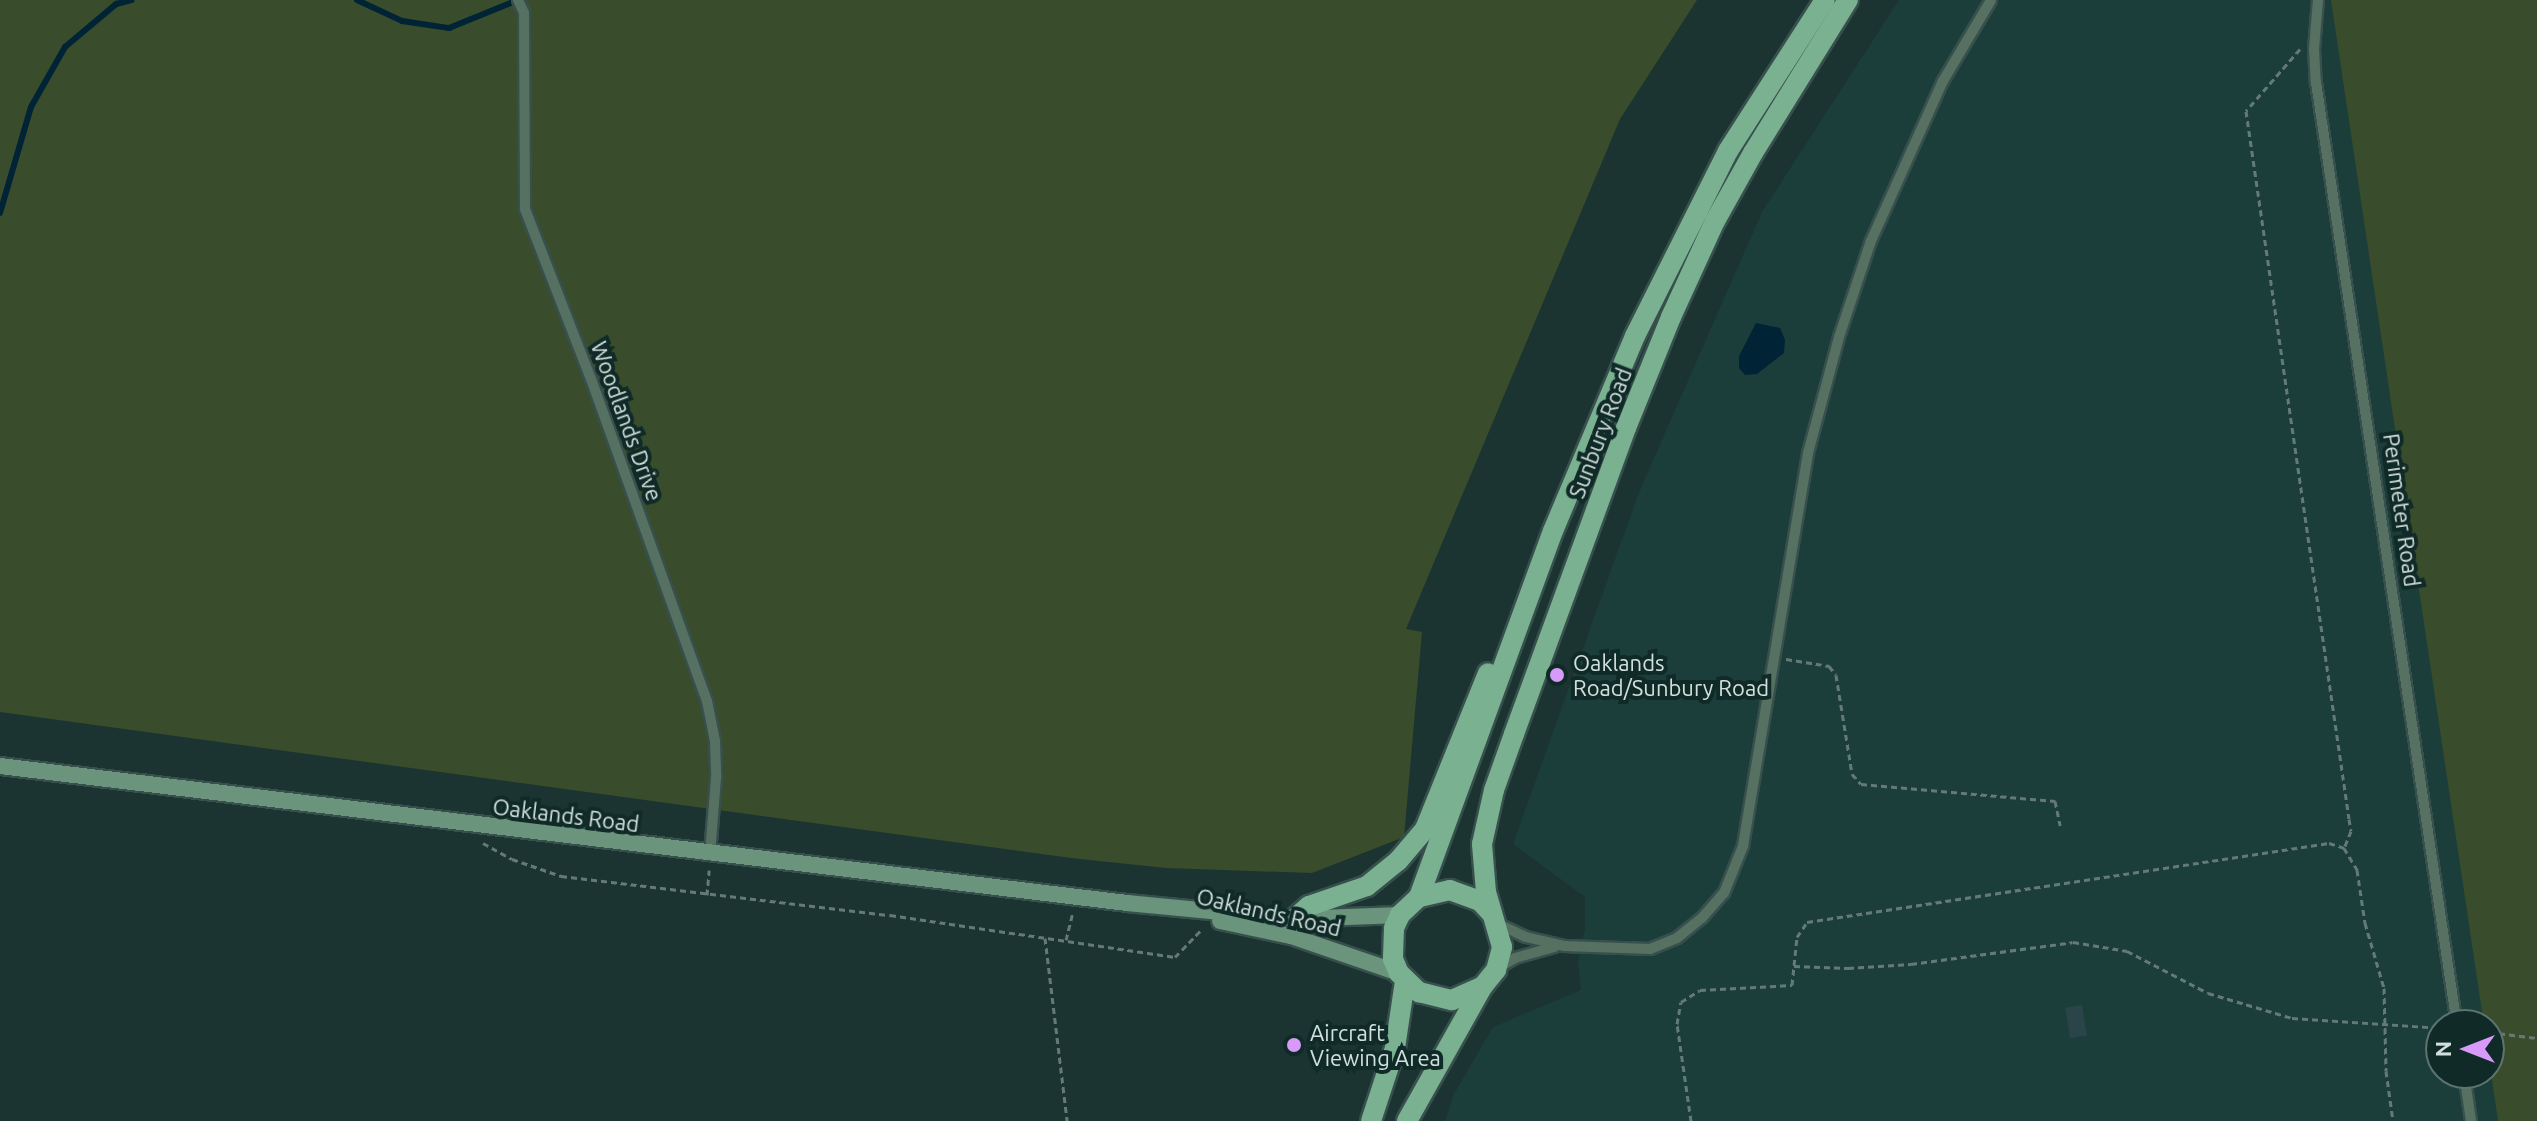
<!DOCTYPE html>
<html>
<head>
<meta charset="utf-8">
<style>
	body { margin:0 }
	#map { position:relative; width:2537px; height:1121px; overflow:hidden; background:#1b3431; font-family:Ubuntu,sans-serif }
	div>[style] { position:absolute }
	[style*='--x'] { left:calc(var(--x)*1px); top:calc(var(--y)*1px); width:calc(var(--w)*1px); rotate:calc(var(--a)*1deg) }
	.built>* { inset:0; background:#1b3e3a }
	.green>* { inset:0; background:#394d2c }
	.water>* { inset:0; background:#002335 }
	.stream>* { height:6px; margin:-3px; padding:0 3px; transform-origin:3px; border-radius:3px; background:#002335 }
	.building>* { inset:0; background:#2b4449; transform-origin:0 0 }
	.path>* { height:3px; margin-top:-1.5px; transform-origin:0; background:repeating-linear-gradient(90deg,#657a77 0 6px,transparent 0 10px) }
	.roads { filter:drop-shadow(2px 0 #38504d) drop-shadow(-2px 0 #38504d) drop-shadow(0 2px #38504d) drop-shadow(0 -2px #38504d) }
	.service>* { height:10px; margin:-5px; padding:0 5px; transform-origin:5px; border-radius:5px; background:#567061 }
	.secondary>* { height:16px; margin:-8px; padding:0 8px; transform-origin:8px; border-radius:8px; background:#6a957c }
	.primary>* { height:20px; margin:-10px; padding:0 10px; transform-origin:10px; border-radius:10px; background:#79b191 }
	.dots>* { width:22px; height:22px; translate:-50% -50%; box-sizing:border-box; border:4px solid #102a27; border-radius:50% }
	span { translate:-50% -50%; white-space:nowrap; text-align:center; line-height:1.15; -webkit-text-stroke:8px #102a27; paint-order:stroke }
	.street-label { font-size:22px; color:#d1e0dd }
	.poi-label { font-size:22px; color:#d1e0dd }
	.left { translate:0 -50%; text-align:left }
	.north { position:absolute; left:2425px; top:1009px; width:80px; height:80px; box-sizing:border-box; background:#102a27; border:2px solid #5d7370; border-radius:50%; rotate:270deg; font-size:22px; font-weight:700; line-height:32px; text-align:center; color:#d1e0dd }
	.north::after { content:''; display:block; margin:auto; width:28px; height:36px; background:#d89af8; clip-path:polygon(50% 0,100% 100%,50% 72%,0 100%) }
</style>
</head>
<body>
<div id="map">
	<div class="built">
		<div style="clip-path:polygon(evenodd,1899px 0,2537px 0,2537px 1121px,1445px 1121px,1454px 1094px,1493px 1027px,1581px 990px,1578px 962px,1585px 929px,1585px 897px,1513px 844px,1638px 495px,1762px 212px,1899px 0,2441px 1025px,2489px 1025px,2489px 1073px,2441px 1073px,2441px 1025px)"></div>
	</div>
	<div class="green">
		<div style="clip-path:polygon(0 0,1697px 0,1620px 119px,1406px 629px,1422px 632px,1404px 837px,1312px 873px,1166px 868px,1071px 858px,0 712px)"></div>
		<div style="clip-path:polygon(2331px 0,2537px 0,2537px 1121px,2498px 1121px,2489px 1059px,2489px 1025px,2484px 1025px)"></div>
	</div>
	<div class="water">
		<div style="clip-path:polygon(1756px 323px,1780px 328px,1785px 340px,1784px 353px,1757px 374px,1745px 375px,1739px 368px,1739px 356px)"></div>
	</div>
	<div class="stream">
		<div style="--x:357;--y:0;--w:50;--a:25"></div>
		<div style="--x:402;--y:21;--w:48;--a:8.5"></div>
		<div style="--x:449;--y:28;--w:74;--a:-22.1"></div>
		<div style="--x:0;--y:213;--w:110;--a:-73.7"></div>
		<div style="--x:31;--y:107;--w:69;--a:-60.5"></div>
		<div style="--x:65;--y:47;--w:67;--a:-40.1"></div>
		<div style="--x:116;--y:4;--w:16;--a:-14"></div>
	</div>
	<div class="building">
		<div style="left:2082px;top:1005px;width:31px;height:17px;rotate:81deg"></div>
	</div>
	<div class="path">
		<div style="--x:2300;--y:49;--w:82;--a:131.1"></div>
		<div style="--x:2246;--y:111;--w:715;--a:81.72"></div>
		<div style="--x:2349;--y:819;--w:12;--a:81"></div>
		<div style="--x:2351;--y:831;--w:18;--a:112"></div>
		<div style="--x:1786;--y:659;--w:44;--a:9.2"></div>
		<div style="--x:1829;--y:666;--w:11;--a:52"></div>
		<div style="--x:1836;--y:675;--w:100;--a:80.8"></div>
		<div style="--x:1852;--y:774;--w:13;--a:48"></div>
		<div style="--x:1861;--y:784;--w:195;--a:5"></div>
		<div style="--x:2055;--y:801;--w:25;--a:78"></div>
		<div style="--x:483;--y:843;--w:33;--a:29"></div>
		<div style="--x:512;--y:859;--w:52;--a:19.1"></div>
		<div style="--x:561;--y:876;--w:331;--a:6.8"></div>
		<div style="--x:890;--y:915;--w:288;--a:8.4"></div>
		<div style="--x:1175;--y:957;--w:40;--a:-46"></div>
		<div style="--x:707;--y:895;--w:25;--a:-85"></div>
		<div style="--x:1045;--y:938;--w:184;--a:83.1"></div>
		<div style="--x:1066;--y:940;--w:29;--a:-76"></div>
		<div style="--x:1794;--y:966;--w:54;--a:2.1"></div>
		<div style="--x:1848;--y:968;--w:63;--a:-3.6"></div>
		<div style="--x:1911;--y:964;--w:163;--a:-7.7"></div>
		<div style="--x:2073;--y:942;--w:55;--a:9.5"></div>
		<div style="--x:2127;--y:951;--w:91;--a:27.4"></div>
		<div style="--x:2208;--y:993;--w:88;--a:16.6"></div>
		<div style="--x:2292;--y:1018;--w:149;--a:3.8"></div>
		<div style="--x:2489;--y:1032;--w:48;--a:7.1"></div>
		<div style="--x:1691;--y:1121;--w:98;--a:-98.2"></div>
		<div style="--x:1677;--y:1024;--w:22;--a:-80"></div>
		<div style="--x:1681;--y:1002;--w:22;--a:-32"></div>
		<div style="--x:1700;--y:990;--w:92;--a:-3.1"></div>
		<div style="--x:1792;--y:985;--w:48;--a:-84.1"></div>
		<div style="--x:1797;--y:937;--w:18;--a:-56"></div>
		<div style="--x:1807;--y:922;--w:528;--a:-8.61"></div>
		<div style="--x:2329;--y:843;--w:16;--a:18"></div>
		<div style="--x:2344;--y:848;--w:26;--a:59"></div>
		<div style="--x:2357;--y:870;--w:54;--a:81.4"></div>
		<div style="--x:2365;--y:923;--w:68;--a:73.7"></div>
		<div style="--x:2384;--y:988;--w:83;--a:88.6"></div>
		<div style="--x:2386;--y:1071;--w:50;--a:82"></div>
	</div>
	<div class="roads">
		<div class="service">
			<div style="--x:518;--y:0;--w:14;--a:65"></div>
			<div style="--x:524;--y:13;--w:196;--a:89.7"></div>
			<div style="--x:525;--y:209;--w:182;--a:68.8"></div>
			<div style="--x:591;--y:379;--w:342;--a:70.2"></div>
			<div style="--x:707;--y:701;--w:41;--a:78.7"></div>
			<div style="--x:715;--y:741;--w:37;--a:88"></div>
			<div style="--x:716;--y:778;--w:77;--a:94.5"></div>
			<div style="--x:2318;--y:0;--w:49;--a:94.7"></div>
			<div style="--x:2314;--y:49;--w:33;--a:87"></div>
			<div style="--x:2316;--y:82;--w:953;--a:81.5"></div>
			<div style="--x:1498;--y:924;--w:31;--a:25"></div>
			<div style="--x:1526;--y:937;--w:39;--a:13"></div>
			<div style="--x:1564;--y:946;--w:86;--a:2"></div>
			<div style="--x:1650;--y:949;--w:29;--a:-22"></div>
			<div style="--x:1677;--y:938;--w:32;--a:-39"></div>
			<div style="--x:1702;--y:918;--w:33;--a:-49"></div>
			<div style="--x:1724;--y:893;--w:51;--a:-68"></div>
			<div style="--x:1743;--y:846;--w:398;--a:-80.6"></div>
			<div style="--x:1808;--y:453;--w:120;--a:-75"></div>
			<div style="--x:1839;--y:337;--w:101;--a:-71.6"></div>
			<div style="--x:1871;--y:241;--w:175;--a:-65.8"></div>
			<div style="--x:1943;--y:81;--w:94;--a:-59.3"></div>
			<div style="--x:1498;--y:968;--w:20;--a:-30"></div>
			<div style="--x:1515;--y:958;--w:41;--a:-15.8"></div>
			<div style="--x:2464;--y:1073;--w:49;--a:81.7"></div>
		</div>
		<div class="secondary">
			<div style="--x:0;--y:766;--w:1135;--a:6.93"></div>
			<div style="--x:1127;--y:903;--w:168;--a:5.5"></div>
			<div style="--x:1294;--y:919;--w:106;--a:-2.2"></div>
			<div style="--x:1220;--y:921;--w:73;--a:11.9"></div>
			<div style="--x:1291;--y:936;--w:114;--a:18.9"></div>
		</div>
		<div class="primary">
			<div style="--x:1419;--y:897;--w:390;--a:-69.9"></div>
			<div style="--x:1553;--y:531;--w:212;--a:-67.2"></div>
			<div style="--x:1635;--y:336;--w:207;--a:-63.3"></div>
			<div style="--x:1728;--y:151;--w:179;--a:-57.3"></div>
			<div style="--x:1491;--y:913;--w:16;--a:-133"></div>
			<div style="--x:1480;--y:901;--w:32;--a:-160"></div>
			<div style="--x:1450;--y:890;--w:32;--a:167"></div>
			<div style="--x:1419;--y:897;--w:26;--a:137"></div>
			<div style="--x:1400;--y:915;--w:14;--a:115"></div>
			<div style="--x:1394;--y:928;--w:31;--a:92"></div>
			<div style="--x:1393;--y:959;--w:15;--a:67"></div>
			<div style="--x:1399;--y:973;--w:28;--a:44"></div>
			<div style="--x:1419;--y:992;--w:34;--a:14"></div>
			<div style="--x:1452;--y:1000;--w:34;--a:-24"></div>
			<div style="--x:1483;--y:986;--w:21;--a:-51"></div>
			<div style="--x:1496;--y:970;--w:24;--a:-75"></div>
			<div style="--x:1502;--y:947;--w:57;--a:-106.2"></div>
			<div style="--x:1486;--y:892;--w:48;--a:-94.8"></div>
			<div style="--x:1482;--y:844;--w:55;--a:-77.5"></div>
			<div style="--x:1494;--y:790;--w:59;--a:-70.3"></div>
			<div style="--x:1514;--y:734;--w:326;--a:-69.9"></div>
			<div style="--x:1626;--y:428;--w:120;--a:-67.9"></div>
			<div style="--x:1671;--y:317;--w:106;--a:-65.4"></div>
			<div style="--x:1715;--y:221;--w:78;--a:-60.8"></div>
			<div style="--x:1753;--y:153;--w:180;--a:-58.2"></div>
			<div style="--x:1294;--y:919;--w:20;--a:-41"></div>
			<div style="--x:1309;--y:906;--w:61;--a:-19"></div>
			<div style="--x:1367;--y:886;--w:40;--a:-39"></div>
			<div style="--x:1398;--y:861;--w:42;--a:-49.8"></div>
			<div style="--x:1425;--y:829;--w:168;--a:-68"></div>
			<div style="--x:1371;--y:1121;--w:77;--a:-71.8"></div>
			<div style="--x:1395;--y:1048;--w:68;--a:-81.5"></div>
			<div style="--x:1407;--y:1121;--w:151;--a:-60.7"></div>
		</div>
	</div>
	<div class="dots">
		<div style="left:1557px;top:675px;background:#d89af8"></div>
		<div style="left:1294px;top:1045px;background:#d89af8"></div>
	</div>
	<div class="street-label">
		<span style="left:627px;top:421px;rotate:70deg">Woodlands Drive</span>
		<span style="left:1600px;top:433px;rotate:-69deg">Sunbury Road</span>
		<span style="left:2402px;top:510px;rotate:82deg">Perimeter Road</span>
		<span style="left:566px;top:815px;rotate:7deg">Oaklands Road</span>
		<span style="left:1269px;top:912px;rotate:13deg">Oaklands Road</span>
	</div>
	<div class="poi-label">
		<span class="left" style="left:1573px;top:675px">Oaklands<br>Road/Sunbury Road</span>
		<span class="left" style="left:1310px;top:1045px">Aircraft<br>Viewing Area</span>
	</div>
	<div class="north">N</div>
</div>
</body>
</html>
